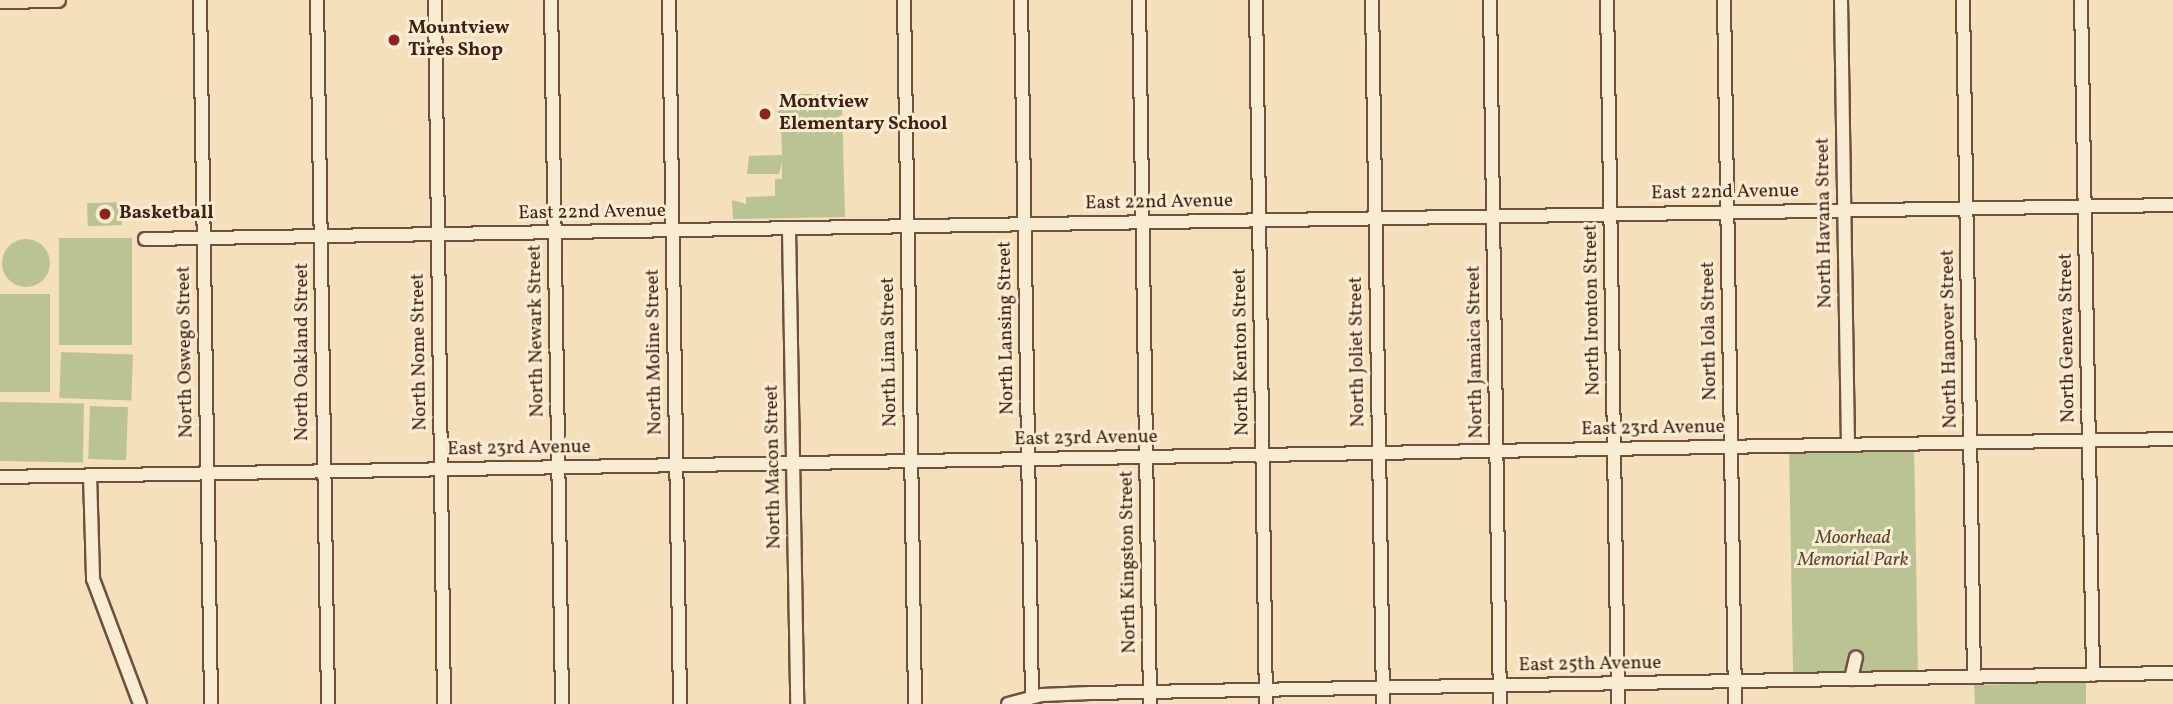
<!DOCTYPE html>
<html>
<head>
<meta charset="utf-8">
<style>
	body { margin:0 }
	#map { position:relative; width:2173px; height:704px; overflow:hidden; background:#f4e1bc; font-family:Vollkorn,serif }
	div>[style] { position:absolute }
	[style*='--x'] { left:calc(var(--x)*1px); top:calc(var(--y)*1px); width:calc(var(--w)*1px); rotate:calc(var(--a)*1deg) }
	.green>* { inset:0; background:#bac392; transform-origin:0 0 }
	.round { border-radius:50% }
	.roads { filter:drop-shadow(2px 0 #6e503d) drop-shadow(-2px 0 #6e503d) drop-shadow(0 2px #6e503d) drop-shadow(0 -2px #6e503d) }
	.minor>* { height:12px; margin:-6px; padding:0 6px; transform-origin:6px; border-radius:6px; background:#f8ecd3 }
	.major>* { height:14px; margin:-7px; padding:0 7px; transform-origin:7px; border-radius:7px; background:#f4e1bc }
	.dots>* { width:19px; height:19px; translate:-50% -50%; box-sizing:border-box; border:4px solid #f8ecd3; border-radius:50% }
	span { translate:-50% -50%; white-space:nowrap; text-align:center; line-height:1.15; -webkit-text-stroke:6px #f8ecd3; paint-order:stroke }
	.poi-label { font-size:19px; color:#412013; font-weight:700 }
	.left { translate:0 -50%; text-align:left }
	.street-label { font-size:19px; color:#412013 }
	.park-label { font-size:19px; color:#5f4933; font-style:italic }
</style>
</head>
<body>
<div id="map">
	<div class="green">
		<div style="clip-path:polygon(789px 94px,830px 94px,842px 102px,845px 217px,733px 219px,732px 200px,746px 204px,746px 197px,775px 196px,775px 179px,782px 179px,782px 162px,779px 174px,747px 174px,749px 156px,782px 155px,781px 116px,776px 110px,781px 99px)"></div>
		<div style="left:121px;top:202px;width:23px;height:34px;rotate:88deg"></div>
		<div style="left:59px;top:238px;width:73px;height:107px"></div>
		<div class="round" style="left:2px;top:239px;width:48px;height:48px"></div>
		<div style="left:0;top:294px;width:50px;height:98px"></div>
		<div style="left:61px;top:352px;width:72px;height:46px;rotate:2deg"></div>
		<div style="left:0;top:402px;width:84px;height:59px;rotate:1deg"></div>
		<div style="left:90px;top:406px;width:38px;height:53px;rotate:2deg"></div>
		<div style="left:1914px;top:443px;width:229px;height:125px;rotate:89deg"></div>
		<div style="clip-path:polygon(2086px 682px,2086px 704px,1975px 704px,1974px 685px)"></div>
	</div>
	<div class="roads">
		<div class="minor">
			<div style="--x:200;--y:0;--w:704;--a:89.1"></div>
			<div style="--x:317;--y:0;--w:704;--a:89.1"></div>
			<div style="--x:435;--y:0;--w:704;--a:89.27"></div>
			<div style="--x:551;--y:0;--w:704;--a:89.1"></div>
			<div style="--x:669;--y:0;--w:704;--a:89.1"></div>
			<div style="--x:904;--y:0;--w:704;--a:89.1"></div>
			<div style="--x:1021;--y:0;--w:697;--a:89.1"></div>
			<div style="--x:1139;--y:0;--w:704;--a:89.1"></div>
			<div style="--x:1256;--y:0;--w:704;--a:89.19"></div>
			<div style="--x:1372;--y:0;--w:704;--a:89.1"></div>
			<div style="--x:1490;--y:0;--w:704;--a:89.19"></div>
			<div style="--x:1607;--y:0;--w:704;--a:89.1"></div>
			<div style="--x:1724;--y:0;--w:704;--a:89.1"></div>
			<div style="--x:1841;--y:0;--w:445;--a:89.1"></div>
			<div style="--x:1963;--y:0;--w:677;--a:89.07"></div>
			<div style="--x:2081;--y:0;--w:675;--a:88.98"></div>
			<div style="--x:789;--y:229;--w:475;--a:89"></div>
			<div style="--x:145;--y:239;--w:2028;--a:-0.96"></div>
			<div style="--x:90;--y:475;--w:104;--a:88.3"></div>
			<div style="--x:93;--y:579;--w:134;--a:69.4"></div>
			<div style="--x:0;--y:477;--w:2173;--a:-1"></div>
			<div style="--x:1851;--y:679;--w:22;--a:-77"></div>
			<div style="--x:1008;--y:704;--w:35;--a:-15"></div>
			<div style="--x:1042;--y:695;--w:48;--a:-2.4"></div>
			<div style="--x:1090;--y:693;--w:1083;--a:-1.06"></div>
		</div>
		<div class="major">
			<div style="--x:0;--y:1;--w:58;--a:-1"></div>
		</div>
	</div>
	<div class="dots">
		<div style="left:394px;top:40px;background:#8f2418"></div>
		<div style="left:765px;top:114px;background:#8f2418"></div>
		<div style="left:105px;top:214px;background:#8f2418"></div>
	</div>
	<div class="poi-label">
		<span class="left" style="left:408px;top:40px">Mountview<br>Tires Shop</span>
		<span class="left" style="left:779px;top:114px">Montview<br>Elementary School</span>
		<span class="left" style="left:119px;top:214px">Basketball</span>
	</div>
	<div class="street-label">
		<span style="left:1725px;top:193px;rotate:-1deg">East 22nd Avenue</span>
		<span style="left:1159px;top:203px;rotate:-1deg">East 22nd Avenue</span>
		<span style="left:592px;top:213px;rotate:-1deg">East 22nd Avenue</span>
		<span style="left:1825px;top:223px;rotate:-91deg">North Havana Street</span>
		<span style="left:1593px;top:310px;rotate:-91deg">North Ironton Street</span>
		<span style="left:1007px;top:328px;rotate:-91deg">North Lansing Street</span>
		<span style="left:537px;top:331px;rotate:-91deg">North Newark Street</span>
		<span style="left:1710px;top:331px;rotate:-91deg">North Iola Street</span>
		<span style="left:2068px;top:338px;rotate:-91deg">North Geneva Street</span>
		<span style="left:1950px;top:339px;rotate:-91deg">North Hanover Street</span>
		<span style="left:186px;top:352px;rotate:-91deg">North Oswego Street</span>
		<span style="left:303px;top:352px;rotate:-90deg">North Oakland Street</span>
		<span style="left:420px;top:352px;rotate:-91deg">North Nome Street</span>
		<span style="left:655px;top:352px;rotate:-91deg">North Moline Street</span>
		<span style="left:890px;top:352px;rotate:-91deg">North Lima Street</span>
		<span style="left:1242px;top:352px;rotate:-91deg">North Kenton Street</span>
		<span style="left:1358px;top:352px;rotate:-91deg">North Joliet Street</span>
		<span style="left:1476px;top:352px;rotate:-91deg">North Jamaica Street</span>
		<span style="left:1653px;top:429px;rotate:-1deg">East 23rd Avenue</span>
		<span style="left:1086px;top:439px;rotate:-1deg">East 23rd Avenue</span>
		<span style="left:519px;top:449px;rotate:-1deg">East 23rd Avenue</span>
		<span style="left:774px;top:467px;rotate:-91deg">North Macon Street</span>
		<span style="left:1129px;top:562px;rotate:-91deg">North Kingston Street</span>
		<span style="left:1590px;top:665px;rotate:-1deg">East 25th Avenue</span>
	</div>
	<div class="park-label">
		<span style="left:1853px;top:550px">Moorhead<br>Memorial Park</span>
	</div>
</div>
</body>
</html>
